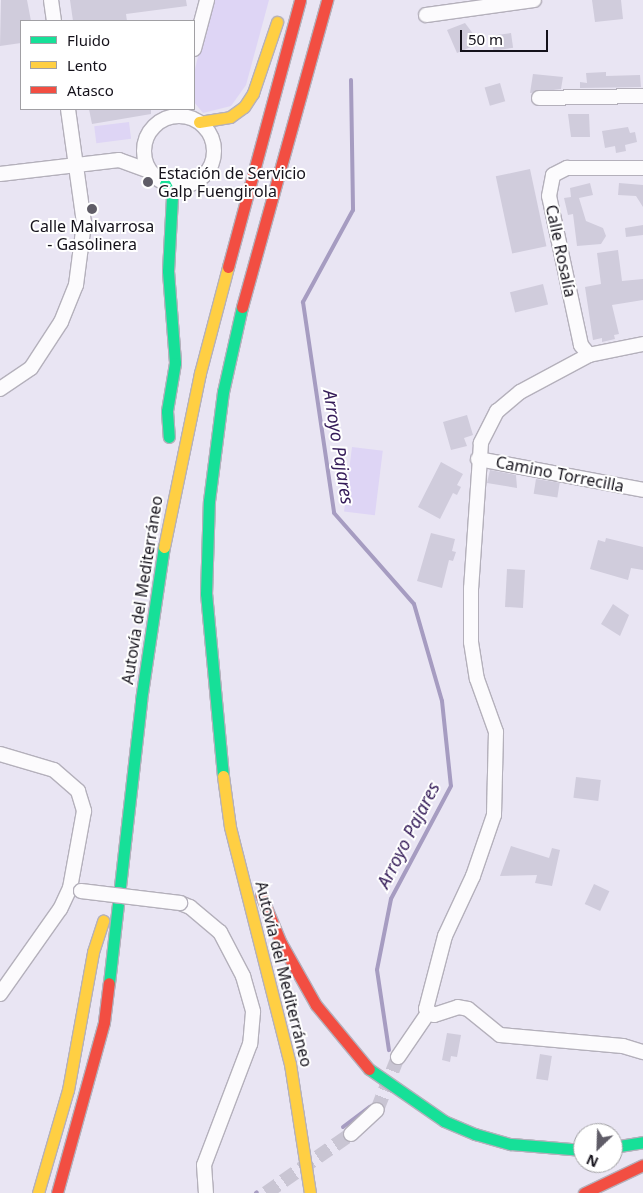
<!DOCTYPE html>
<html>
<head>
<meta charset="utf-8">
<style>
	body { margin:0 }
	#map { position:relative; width:643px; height:1193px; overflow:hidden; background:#e9e5f3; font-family:"Noto Sans",sans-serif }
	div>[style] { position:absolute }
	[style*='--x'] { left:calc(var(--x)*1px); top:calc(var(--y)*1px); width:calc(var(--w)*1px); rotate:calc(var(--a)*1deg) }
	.green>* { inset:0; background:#ded5f5; transform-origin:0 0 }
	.stream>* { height:4px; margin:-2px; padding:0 2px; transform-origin:2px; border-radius:2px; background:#a69cc1 }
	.building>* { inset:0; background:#d0ccdc; transform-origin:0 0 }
	.street-tunnel>* { height:14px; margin-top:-7px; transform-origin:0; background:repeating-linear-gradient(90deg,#c9c5d3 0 14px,transparent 0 21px) }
	.roads { filter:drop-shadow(1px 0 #b4b0bb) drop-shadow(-1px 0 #b4b0bb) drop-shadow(0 1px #b4b0bb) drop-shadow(0 -1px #b4b0bb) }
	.street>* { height:14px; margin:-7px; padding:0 7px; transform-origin:7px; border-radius:7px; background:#fcfbfd }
	.street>.ring { margin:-7px; padding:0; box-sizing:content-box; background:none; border:14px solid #fcfbfd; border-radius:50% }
	.fast>* { height:11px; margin:-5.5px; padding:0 5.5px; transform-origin:5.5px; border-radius:5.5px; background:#16e098 }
	.slow>* { height:11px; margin:-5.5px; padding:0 5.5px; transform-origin:5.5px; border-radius:5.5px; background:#ffcf43 }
	.jam>* { height:11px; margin:-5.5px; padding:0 5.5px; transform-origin:5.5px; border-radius:5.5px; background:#f24e42 }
	.bridges { filter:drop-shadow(1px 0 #b4b0bb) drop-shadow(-1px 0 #b4b0bb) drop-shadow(0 1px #b4b0bb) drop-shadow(0 -1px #b4b0bb) }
	.street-bridge>* { height:14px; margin:-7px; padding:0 7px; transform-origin:7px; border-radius:7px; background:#fcfbfd }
	.dots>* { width:14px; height:14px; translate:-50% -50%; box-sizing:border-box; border:2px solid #fff; border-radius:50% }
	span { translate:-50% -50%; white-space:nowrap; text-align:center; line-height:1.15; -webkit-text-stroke:4px #fff; paint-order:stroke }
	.poi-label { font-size:16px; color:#15121b }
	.left { translate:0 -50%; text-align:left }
	.street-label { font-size:16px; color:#15121b }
	.water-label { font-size:18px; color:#341b58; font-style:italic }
	.legend { position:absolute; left:20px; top:20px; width:175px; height:90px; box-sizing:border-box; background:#fff; border:1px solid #a1a0a4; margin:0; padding:6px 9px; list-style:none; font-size:15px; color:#15121b }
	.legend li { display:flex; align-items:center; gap:10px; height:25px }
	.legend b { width:25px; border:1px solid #a1a0a4 }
	.north { position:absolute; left:573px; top:1123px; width:50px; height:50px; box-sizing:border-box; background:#fff; border:1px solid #a1a0a4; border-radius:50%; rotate:204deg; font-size:14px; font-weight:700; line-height:20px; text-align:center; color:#15121b }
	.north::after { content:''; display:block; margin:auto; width:18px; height:22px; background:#5f5c67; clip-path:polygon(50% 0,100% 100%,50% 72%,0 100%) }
	.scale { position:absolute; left:460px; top:30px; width:88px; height:22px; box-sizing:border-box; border:2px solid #15121b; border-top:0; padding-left:6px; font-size:15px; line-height:18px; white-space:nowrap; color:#15121b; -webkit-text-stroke:4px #fff; paint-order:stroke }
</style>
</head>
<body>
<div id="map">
	<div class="green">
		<div style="clip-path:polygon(212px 0,269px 0,246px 85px,231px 106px,203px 113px,194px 102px,194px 73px)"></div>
		<div style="left:129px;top:122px;width:17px;height:35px;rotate:83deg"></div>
		<div style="left:352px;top:447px;width:31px;height:65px;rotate:7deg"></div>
	</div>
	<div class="stream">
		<div style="--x:351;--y:80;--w:130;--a:89.1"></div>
		<div style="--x:353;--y:210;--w:105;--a:118.5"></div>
		<div style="--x:303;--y:302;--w:213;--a:81.6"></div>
		<div style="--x:334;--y:513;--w:121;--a:48.7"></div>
		<div style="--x:414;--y:604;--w:101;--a:73.9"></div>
		<div style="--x:442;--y:701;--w:85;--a:84"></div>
		<div style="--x:451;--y:786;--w:128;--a:118"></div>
		<div style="--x:391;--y:899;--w:72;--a:101.2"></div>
		<div style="--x:377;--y:970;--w:81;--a:81.5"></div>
		<div style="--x:343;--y:1127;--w:34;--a:-37"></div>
		<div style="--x:256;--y:1193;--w:1;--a:-45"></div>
	</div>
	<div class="building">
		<div style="clip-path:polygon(1px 0,27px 0,31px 21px,21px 21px,21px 43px,0 46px)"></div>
		<div style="clip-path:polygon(70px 0,186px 0,187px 6px,126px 14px,127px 21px,73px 21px)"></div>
		<div style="clip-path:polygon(592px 0,621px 0,623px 19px,595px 22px)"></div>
		<div style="clip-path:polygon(465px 23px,480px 43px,457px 53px,447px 30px)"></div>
		<div style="left:511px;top:33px;width:15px;height:20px;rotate:82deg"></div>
		<div style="clip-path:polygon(606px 72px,606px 76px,640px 75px,641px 87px,580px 88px,580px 82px,587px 83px,586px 73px)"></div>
		<div style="clip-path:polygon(533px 74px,563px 77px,561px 89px,530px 93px)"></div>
		<div style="left:500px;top:83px;width:19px;height:16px;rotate:74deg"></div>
		<div style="clip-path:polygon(89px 109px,151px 109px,151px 114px,92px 124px)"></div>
		<div style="clip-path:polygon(568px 114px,589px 114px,590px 137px,571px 137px)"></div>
		<div style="clip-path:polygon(628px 127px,630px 133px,635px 132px,637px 142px,625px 145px,626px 151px,616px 153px,615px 146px,605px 148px,602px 131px)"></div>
		<div style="left:530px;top:169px;width:79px;height:35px;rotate:78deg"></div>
		<div style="clip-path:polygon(590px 183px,593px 195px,579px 198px,586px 221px,603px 228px,606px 236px,601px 244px,577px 246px,573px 214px,568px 215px,564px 198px,571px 197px,570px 188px)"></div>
		<div style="clip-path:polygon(619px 183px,643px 185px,643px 207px,636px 196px,618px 195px)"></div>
		<div style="clip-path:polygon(643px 225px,643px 235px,626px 237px,625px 228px)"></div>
		<div style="clip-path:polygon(618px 250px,622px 281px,643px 279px,643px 300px,612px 305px,619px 334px,614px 335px,615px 339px,602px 342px,602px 338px,593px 340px,585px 287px,601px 284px,597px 253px)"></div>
		<div style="left:543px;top:284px;width:21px;height:34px;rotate:76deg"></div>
		<div style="clip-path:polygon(467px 415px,473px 435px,464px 438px,467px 446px,451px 450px,443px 422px)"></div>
		<div style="clip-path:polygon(441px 462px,463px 474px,457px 485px,461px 487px,457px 495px,453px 493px,440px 519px,418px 507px)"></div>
		<div style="clip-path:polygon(490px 470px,516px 475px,517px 488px,487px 483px)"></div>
		<div style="left:536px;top:479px;width:24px;height:15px;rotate:9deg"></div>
		<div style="clip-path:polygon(431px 533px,455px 539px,452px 551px,456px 552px,453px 561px,449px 560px,442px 588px,417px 581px)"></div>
		<div style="clip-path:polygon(606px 538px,643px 547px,643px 570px,631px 568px,628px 580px,590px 569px,598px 540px,605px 542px)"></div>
		<div style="left:507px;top:569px;width:18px;height:38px;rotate:3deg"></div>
		<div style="clip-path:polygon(613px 604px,629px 615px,620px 636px,601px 624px)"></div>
		<div style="left:576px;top:777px;width:25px;height:21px;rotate:7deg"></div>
		<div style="clip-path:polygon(511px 846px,549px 858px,552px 848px,560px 850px,552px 886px,535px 883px,537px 875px,500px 876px)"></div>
		<div style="left:594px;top:884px;width:17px;height:22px;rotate:25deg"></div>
		<div style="clip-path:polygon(447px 1033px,461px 1035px,457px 1057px,451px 1056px,450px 1062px,442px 1060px)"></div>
		<div style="left:540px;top:1054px;width:12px;height:25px;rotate:9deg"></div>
	</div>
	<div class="street-tunnel">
		<div style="--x:377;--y:1110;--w:57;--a:-68.4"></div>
		<div style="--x:266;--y:1193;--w:103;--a:-34.8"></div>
	</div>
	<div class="roads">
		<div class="street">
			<div style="--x:51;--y:0;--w:21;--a:82"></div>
			<div style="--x:426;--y:15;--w:109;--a:-7.9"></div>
			<div style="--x:194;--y:49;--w:51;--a:-75.1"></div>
			<div style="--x:539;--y:98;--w:104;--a:-1.1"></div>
			<div class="ring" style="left:144px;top:116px;width:56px;height:56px"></div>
			<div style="--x:0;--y:174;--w:120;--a:-6.7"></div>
			<div style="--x:119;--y:160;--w:32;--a:20"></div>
			<div style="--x:643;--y:344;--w:55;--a:168.5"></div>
			<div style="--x:589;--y:355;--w:78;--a:151.8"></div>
			<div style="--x:520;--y:392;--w:30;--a:140"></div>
			<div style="--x:497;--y:411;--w:36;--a:117"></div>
			<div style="--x:481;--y:443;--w:145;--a:93.9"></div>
			<div style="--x:471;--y:588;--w:54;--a:90"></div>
			<div style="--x:471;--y:642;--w:37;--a:81"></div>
			<div style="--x:477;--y:679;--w:56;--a:70.3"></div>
			<div style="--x:496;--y:732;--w:83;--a:91.4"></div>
			<div style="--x:494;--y:815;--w:65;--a:109"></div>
			<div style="--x:473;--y:876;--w:66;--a:115"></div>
			<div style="--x:445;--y:936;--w:75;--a:104.6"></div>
			<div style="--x:426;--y:1009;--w:10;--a:37"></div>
			<div style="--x:434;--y:1015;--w:25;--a:-18"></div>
			<div style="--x:458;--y:1007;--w:10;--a:11"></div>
			<div style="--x:468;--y:1009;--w:41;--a:39.1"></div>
			<div style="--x:500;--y:1035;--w:123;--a:5.1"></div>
			<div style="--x:623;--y:1046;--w:21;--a:17"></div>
			<div style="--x:589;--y:355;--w:13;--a:-129"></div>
			<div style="--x:581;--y:345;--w:152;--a:-102.1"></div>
			<div style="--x:549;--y:196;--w:21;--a:-79"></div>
			<div style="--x:553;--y:175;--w:16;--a:-27"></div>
			<div style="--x:567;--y:168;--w:76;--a:0"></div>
			<div style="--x:0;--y:389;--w:37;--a:-34"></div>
			<div style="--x:31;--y:368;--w:55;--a:-56.9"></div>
			<div style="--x:61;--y:322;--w:40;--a:-68"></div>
			<div style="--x:76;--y:285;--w:63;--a:-82.6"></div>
			<div style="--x:84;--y:223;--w:115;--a:-98"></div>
			<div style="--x:478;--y:459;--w:168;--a:10.6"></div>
			<div style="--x:0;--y:754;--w:56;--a:16.5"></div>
			<div style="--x:54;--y:770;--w:32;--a:41"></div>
			<div style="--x:78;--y:791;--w:21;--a:73"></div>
			<div style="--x:84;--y:811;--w:78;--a:100.3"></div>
			<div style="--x:70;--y:888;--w:23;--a:115"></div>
			<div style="--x:60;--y:909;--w:104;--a:125.2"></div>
			<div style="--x:180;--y:903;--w:11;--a:22"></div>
			<div style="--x:190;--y:907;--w:39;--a:40"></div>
			<div style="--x:220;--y:932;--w:50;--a:62.4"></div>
			<div style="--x:243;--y:976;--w:37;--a:74"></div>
			<div style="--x:253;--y:1012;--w:32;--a:95"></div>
			<div style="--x:250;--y:1044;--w:129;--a:110.8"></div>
			<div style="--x:204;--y:1165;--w:28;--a:86"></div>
			<div style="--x:398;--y:1057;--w:53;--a:-55.7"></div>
			<div style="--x:351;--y:1134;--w:35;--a:-43"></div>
		</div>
		<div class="fast">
			<div style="--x:165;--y:184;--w:15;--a:62"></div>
			<div style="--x:172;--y:197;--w:74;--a:93.1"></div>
			<div style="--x:168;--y:271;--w:92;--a:85.6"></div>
			<div style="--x:175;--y:363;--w:49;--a:99.5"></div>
			<div style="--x:167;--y:411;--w:26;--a:86"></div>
			<div style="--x:223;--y:776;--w:183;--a:-95.3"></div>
			<div style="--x:206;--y:594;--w:93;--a:-88.2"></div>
			<div style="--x:209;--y:501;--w:110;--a:-82.7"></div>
			<div style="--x:223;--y:392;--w:87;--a:-77.4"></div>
			<div style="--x:109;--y:983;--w:285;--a:-83.5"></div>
			<div style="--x:141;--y:700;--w:155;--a:-81.5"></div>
			<div style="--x:369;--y:1069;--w:91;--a:34.7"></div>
			<div style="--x:444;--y:1121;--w:34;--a:23"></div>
			<div style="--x:475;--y:1134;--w:37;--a:16"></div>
			<div style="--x:511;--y:1144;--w:72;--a:4.8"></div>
			<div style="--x:613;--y:1147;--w:30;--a:-9"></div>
		</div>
		<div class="slow">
			<div style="--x:199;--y:122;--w:31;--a:-9"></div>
			<div style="--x:230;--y:117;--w:17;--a:-36"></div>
			<div style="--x:244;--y:107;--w:17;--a:-57"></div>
			<div style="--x:253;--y:93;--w:75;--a:-71.3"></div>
			<div style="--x:164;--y:547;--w:178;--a:-78.3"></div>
			<div style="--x:200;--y:373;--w:110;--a:-75.2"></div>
			<div style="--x:223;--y:776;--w:51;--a:82.2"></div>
			<div style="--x:230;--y:827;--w:244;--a:75.8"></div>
			<div style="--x:290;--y:1064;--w:131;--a:81.2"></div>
			<div style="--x:38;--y:1193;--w:107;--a:-73.8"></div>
			<div style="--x:68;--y:1090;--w:140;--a:-79.7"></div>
			<div style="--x:93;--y:952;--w:33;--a:-72"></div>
		</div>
		<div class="jam">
			<div style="--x:228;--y:267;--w:277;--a:-74.9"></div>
			<div style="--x:242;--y:307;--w:319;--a:-74.5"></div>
			<div style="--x:261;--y:895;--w:52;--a:67.4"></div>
			<div style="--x:281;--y:943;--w:71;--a:60.6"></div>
			<div style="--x:316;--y:1005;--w:83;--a:50.4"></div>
			<div style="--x:57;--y:1193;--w:177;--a:-74.6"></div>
			<div style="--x:104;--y:1022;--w:39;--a:-83"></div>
			<div style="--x:584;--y:1193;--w:65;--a:-25.4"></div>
		</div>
	</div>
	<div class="bridges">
		<div class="street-bridge">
			<div style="--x:81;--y:891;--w:100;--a:6.9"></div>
		</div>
	</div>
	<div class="dots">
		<div style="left:148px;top:182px;background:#5f5c67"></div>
		<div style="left:92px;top:209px;background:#5f5c67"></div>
	</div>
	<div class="poi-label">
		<span class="left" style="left:158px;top:182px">Estación de Servicio<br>Galp Fuengirola</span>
		<span style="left:92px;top:235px">Calle Malvarrosa<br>- Gasolinera</span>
	</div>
	<div class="street-label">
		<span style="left:561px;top:251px;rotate:78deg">Calle Rosalía</span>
		<span style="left:560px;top:474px;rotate:11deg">Camino Torrecilla</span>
		<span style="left:142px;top:590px;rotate:-81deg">Autovía del Mediterráneo</span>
		<span style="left:284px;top:974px;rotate:76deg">Autovía del Mediterráneo</span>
	</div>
	<div class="water-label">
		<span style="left:339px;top:447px;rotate:81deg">Arroyo Pajares</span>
		<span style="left:408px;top:835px;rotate:-63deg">Arroyo Pajares</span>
	</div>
	<ul class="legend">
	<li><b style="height:6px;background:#16e098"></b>Fluido</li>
	<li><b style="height:6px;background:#ffcf43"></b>Lento</li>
	<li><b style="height:6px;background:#f24e42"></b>Atasco</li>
	</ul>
	<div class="north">N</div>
	<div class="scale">50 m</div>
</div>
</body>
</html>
